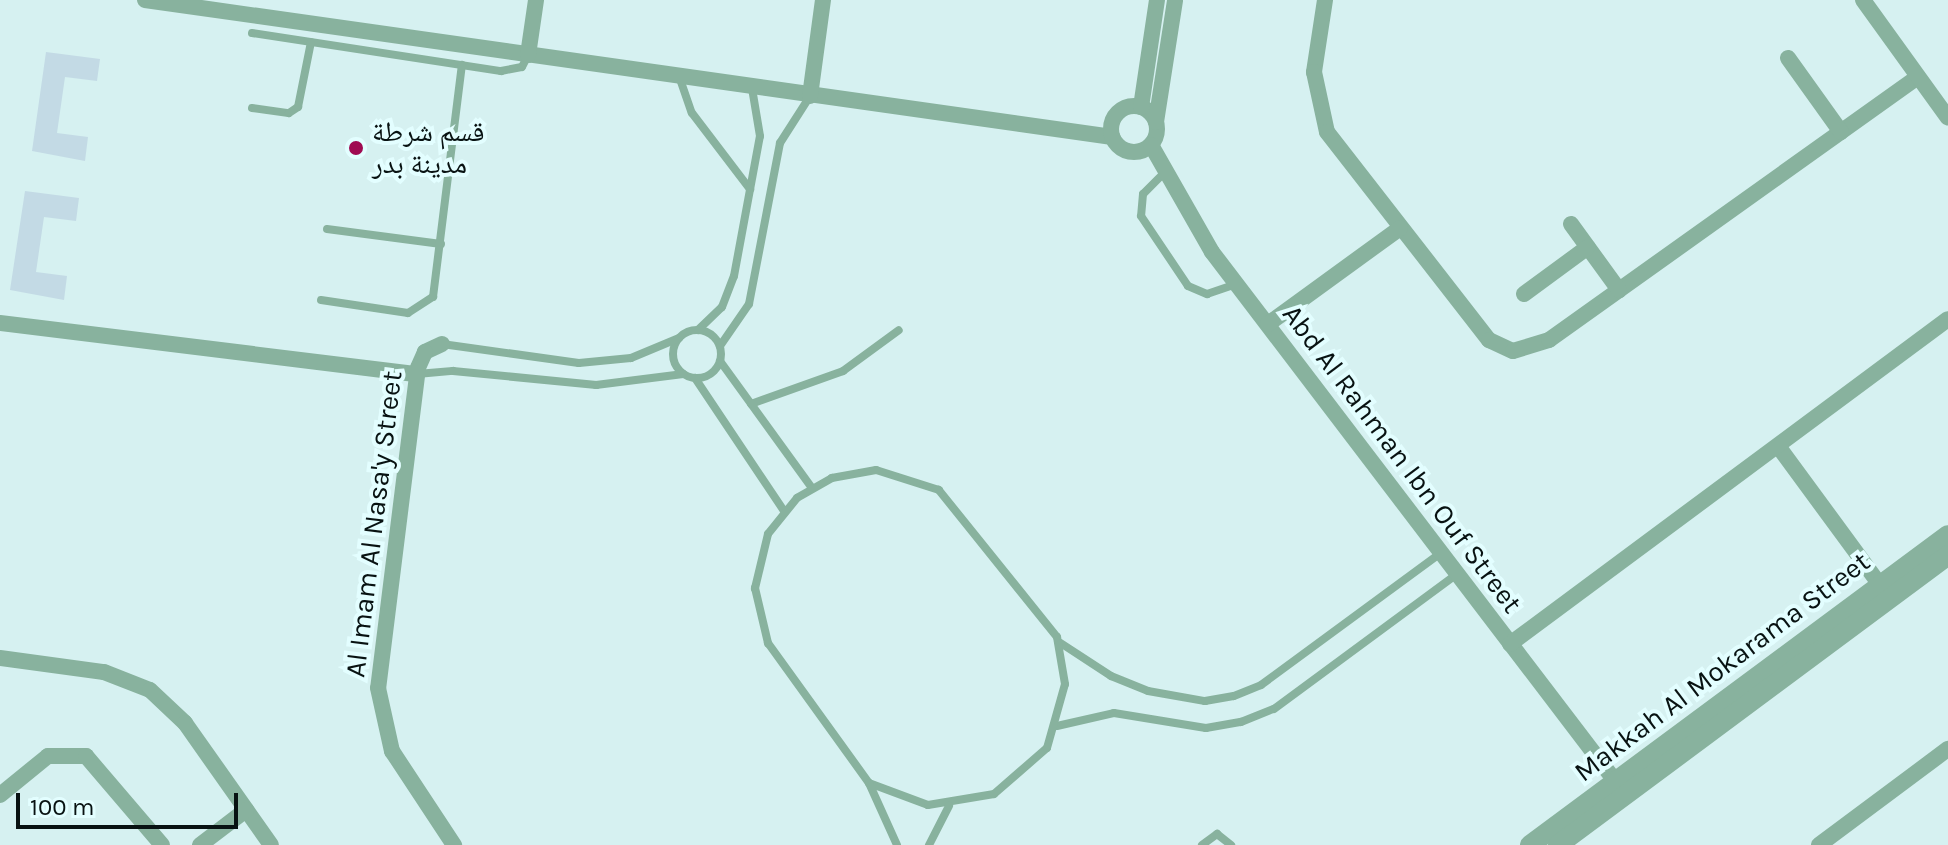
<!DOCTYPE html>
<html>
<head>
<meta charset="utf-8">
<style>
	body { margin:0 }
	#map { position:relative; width:1948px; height:845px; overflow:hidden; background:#d6f1f1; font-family:Karla,"Noto Naskh Arabic",sans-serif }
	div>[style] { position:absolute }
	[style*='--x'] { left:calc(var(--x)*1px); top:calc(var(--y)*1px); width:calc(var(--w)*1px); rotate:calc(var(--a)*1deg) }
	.building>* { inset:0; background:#c3dae5 }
	.service>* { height:8px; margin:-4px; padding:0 4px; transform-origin:4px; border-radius:4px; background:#88b29e }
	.service>.ring { margin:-4px; padding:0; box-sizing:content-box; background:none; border:8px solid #88b29e; border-radius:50% }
	.minor>* { height:16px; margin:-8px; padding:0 8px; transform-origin:8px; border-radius:8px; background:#88b29e }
	.minor>.ring { margin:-8px; padding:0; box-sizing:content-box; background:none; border:16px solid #88b29e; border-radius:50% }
	.tertiary>* { height:20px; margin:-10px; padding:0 10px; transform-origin:10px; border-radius:10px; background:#88b29e }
	.dots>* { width:22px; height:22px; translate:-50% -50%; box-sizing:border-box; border:4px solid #e3feff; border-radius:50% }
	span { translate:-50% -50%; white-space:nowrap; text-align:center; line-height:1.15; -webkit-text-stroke:8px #e3feff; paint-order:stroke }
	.poi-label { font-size:28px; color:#081212 }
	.left { translate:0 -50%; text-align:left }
	.street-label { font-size:28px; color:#081212 }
	.scale { position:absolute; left:16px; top:793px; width:222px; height:36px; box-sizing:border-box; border:4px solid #081212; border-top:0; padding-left:10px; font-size:24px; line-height:28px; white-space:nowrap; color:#081212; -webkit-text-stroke:6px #e3feff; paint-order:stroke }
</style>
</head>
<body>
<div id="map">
	<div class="building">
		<div style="clip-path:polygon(46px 52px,100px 59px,97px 81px,65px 77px,57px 133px,88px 137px,85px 161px,32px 151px)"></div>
		<div style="clip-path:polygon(25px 191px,79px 198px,76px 221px,44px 217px,36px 272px,67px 276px,64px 300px,10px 290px)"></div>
	</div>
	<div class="service">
		<div style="--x:252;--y:33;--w:252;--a:8.7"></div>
		<div style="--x:501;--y:71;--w:21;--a:-11"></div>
		<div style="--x:522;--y:67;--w:13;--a:-63"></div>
		<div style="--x:680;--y:79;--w:36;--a:71"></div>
		<div style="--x:692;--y:113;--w:96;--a:52.7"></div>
		<div style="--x:252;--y:108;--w:37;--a:8"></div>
		<div style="--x:289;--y:113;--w:11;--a:-34"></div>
		<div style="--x:298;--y:107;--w:66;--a:-78.7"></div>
		<div style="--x:1163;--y:174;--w:28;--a:135"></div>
		<div style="--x:1143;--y:194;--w:22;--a:95"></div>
		<div style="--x:1141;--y:216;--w:84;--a:56.1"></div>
		<div style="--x:1188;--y:286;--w:21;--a:23"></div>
		<div style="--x:1207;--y:294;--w:31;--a:-19"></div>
		<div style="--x:327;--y:229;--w:115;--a:7.5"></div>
		<div style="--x:321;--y:300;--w:88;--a:8.5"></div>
		<div style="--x:408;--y:313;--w:30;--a:-33"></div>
		<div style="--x:433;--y:297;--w:234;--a:-82.9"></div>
		<div style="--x:698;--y:330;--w:33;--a:-44"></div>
		<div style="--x:722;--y:307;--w:33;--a:-69"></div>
		<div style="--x:734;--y:276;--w:142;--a:-79.5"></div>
		<div style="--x:760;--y:136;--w:49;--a:-99.5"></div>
		<div class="ring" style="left:673px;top:330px;width:40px;height:40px"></div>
		<div style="--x:442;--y:344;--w:138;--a:7.9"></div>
		<div style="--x:579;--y:363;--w:52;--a:-5.5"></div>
		<div style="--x:631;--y:358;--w:52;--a:-22.6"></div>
		<div style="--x:720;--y:346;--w:51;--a:-55.4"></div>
		<div style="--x:749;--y:304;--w:164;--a:-79.1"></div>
		<div style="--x:780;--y:143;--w:56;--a:-57.4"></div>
		<div style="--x:720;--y:361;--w:157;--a:54.1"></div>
		<div style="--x:417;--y:374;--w:36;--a:-5"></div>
		<div style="--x:453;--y:371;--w:144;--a:5.6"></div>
		<div style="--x:596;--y:385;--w:88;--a:-7.2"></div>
		<div style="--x:695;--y:378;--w:160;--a:56.2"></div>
		<div style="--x:751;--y:404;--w:98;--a:-19.7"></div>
		<div style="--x:843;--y:371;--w:69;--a:-36.2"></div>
		<div style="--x:1059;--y:642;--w:62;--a:33.2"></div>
		<div style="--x:1111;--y:676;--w:40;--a:22"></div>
		<div style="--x:1148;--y:691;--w:58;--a:10"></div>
		<div style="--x:1205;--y:701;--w:29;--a:-10"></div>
		<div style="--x:1234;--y:696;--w:29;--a:-22"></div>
		<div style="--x:1261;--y:685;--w:223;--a:-36.3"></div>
		<div style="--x:1057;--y:726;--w:58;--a:-12.8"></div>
		<div style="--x:1114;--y:713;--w:93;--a:9.3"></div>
		<div style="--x:1206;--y:728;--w:36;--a:-10"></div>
		<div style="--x:1241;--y:722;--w:35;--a:-22"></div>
		<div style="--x:1274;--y:709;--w:227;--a:-36.4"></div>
		<div style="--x:869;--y:783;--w:63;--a:20.4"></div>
		<div style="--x:928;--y:805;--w:67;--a:-9.5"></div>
		<div style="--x:994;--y:794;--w:70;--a:-41"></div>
		<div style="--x:1047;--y:748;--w:66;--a:-74.3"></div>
		<div style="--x:1065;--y:684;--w:48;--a:-99.7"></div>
		<div style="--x:1057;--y:637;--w:189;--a:-128.8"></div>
		<div style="--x:939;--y:490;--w:66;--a:-162.4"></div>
		<div style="--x:876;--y:470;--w:45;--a:169.7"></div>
		<div style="--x:832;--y:478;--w:40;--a:150.3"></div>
		<div style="--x:797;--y:498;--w:46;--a:128.9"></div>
		<div style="--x:768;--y:534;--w:56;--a:103.5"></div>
		<div style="--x:755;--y:588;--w:57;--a:76.7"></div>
		<div style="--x:768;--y:643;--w:173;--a:54.2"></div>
		<div style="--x:869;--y:783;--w:68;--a:65.7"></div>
		<div style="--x:929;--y:845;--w:44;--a:-62.9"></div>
		<div style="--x:1202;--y:845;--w:19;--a:-36"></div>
		<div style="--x:1217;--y:834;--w:18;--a:38"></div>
	</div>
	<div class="minor">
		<div style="--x:145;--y:0;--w:977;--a:8.06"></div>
		<div style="--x:1325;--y:0;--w:73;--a:98.7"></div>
		<div style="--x:1314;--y:72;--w:61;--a:77.8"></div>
		<div style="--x:1327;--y:132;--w:264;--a:52.1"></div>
		<div style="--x:1489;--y:340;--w:26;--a:25"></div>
		<div style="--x:1513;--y:351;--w:38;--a:-17"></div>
		<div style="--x:1549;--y:340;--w:453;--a:-35.5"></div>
		<div style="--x:1863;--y:0;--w:145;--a:54.2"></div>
		<div style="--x:528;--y:55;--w:56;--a:-81.7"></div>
		<div style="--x:1788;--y:58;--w:91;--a:54.4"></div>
		<div style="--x:810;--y:96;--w:97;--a:-82.3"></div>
		<div class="ring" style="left:1111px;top:106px;width:30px;height:30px"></div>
		<div style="--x:1141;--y:107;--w:108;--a:-81.5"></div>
		<div style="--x:1156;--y:122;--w:123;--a:-81.1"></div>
		<div style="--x:1151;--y:145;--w:123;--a:60.3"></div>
		<div style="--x:1212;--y:252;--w:676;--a:52.69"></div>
		<div style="--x:1571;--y:224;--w:82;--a:54"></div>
		<div style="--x:1524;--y:294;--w:79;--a:-36.3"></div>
		<div style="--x:0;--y:323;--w:420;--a:7"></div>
		<div style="--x:1268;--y:324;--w:163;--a:-36"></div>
		<div style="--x:442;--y:344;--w:19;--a:155"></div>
		<div style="--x:425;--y:352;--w:17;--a:114"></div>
		<div style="--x:418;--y:368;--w:322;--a:97.1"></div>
		<div style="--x:378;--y:688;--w:65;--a:77.5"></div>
		<div style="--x:392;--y:751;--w:113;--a:56.6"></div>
		<div style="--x:1778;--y:446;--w:172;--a:53.7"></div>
		<div style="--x:1510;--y:644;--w:545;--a:-36.58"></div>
		<div style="--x:0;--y:658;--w:105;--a:7.7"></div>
		<div style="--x:104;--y:672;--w:49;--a:21.4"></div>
		<div style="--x:150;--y:690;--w:48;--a:43.3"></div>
		<div style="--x:185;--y:723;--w:149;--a:54.8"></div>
		<div style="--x:0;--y:795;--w:62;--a:-39.1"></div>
		<div style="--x:48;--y:756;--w:38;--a:0"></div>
		<div style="--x:86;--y:756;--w:117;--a:49.5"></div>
		<div style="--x:200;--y:845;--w:58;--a:-37.3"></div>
		<div style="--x:1819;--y:845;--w:161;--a:-36.7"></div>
	</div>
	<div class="tertiary">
		<div style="--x:1530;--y:845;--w:520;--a:-36.56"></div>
		<div style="--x:1558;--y:845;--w:486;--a:-36.6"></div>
	</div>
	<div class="dots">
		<div style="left:356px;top:148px;background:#9f0b52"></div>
	</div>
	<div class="poi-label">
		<span class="left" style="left:372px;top:148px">قسم شرطة<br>مدينة بدر</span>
	</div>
	<div class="street-label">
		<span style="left:1402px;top:459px;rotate:53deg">Abd Al Rahman Ibn Ouf Street</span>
		<span style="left:374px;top:524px;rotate:-83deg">Al Imam Al Nasa'y Street</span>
		<span style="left:1722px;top:667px;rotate:-37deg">Makkah Al Mokarama Street</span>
	</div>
	<div class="scale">100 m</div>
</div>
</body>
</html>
